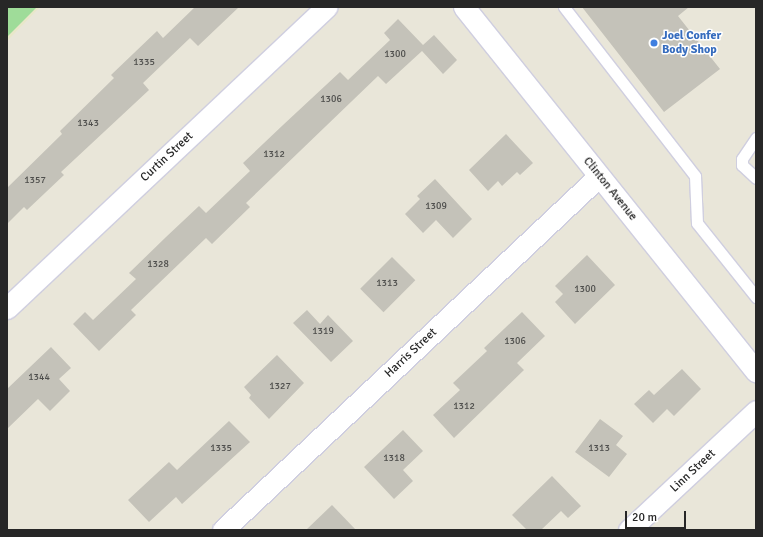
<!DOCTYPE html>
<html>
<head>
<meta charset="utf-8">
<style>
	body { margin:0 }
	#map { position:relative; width:763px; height:537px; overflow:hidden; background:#e9e6d9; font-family:Signika,sans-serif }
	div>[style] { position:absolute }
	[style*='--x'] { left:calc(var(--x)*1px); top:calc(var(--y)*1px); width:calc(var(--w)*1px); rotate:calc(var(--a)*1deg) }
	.education>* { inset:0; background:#e9e7c9 }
	.green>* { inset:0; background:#9fdc99 }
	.building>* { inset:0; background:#c4c2b9; transform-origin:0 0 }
	.roads { filter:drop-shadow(1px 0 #cfcedf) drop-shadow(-1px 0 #cfcedf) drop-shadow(0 1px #cfcedf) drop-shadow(0 -1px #cfcedf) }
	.service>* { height:11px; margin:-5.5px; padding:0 5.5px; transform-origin:5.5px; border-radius:5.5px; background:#fff }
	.minor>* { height:21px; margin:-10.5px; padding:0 10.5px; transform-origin:10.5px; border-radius:10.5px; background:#fff }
	.dots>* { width:11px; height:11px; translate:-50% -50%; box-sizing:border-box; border:2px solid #fff; border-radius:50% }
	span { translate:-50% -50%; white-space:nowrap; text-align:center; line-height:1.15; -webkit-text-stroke:3px #fff; paint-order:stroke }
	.number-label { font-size:10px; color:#4e4e4c }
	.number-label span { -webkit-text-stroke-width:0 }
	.shop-label { font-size:12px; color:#366cbe; font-weight:700 }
	.left { translate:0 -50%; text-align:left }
	.street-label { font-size:12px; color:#272727 }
	.frame { position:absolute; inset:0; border:8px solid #272727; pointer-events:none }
	.scale { position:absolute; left:625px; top:511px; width:61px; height:18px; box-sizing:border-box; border:2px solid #272727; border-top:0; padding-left:5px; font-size:12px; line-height:14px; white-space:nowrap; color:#272727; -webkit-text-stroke:3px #fff; paint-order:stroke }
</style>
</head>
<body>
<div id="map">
	<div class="education">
		<div style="clip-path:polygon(7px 7px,40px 7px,7px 41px)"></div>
	</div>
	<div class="green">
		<div style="clip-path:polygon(7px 7px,37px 7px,7px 37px)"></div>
	</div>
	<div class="building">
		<div style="clip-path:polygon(195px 7px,239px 7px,198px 46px,190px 38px,143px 83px,149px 90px,61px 172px,64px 175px,27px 210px,24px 207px,7px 224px,7px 188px,62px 134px,60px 131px,114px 78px,111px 75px,157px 31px,163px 38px)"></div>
		<div style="clip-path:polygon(582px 7px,689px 7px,678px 16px,720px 69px,664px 112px)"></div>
		<div style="clip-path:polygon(398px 19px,423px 45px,434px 35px,457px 60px,443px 74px,422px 51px,386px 84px,378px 76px,246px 203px,250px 207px,212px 244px,206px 238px,131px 310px,136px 315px,99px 351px,73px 324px,85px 312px,93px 320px,136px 279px,129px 273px,166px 237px,199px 206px,206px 213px,250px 171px,243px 163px,283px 125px,340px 72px,348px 80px,390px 40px,384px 33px)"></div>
		<div style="clip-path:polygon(506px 134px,533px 163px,520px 175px,517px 172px,502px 186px,498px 181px,488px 191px,469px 170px)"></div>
		<div style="clip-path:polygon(435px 179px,472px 219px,453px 238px,436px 220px,423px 233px,405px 214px,420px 199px,417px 196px)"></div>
		<div style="clip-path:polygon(587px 255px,615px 285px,575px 324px,555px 302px,563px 294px,555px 286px)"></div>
		<div style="left:392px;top:257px;width:33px;height:45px;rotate:45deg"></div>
		<div style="clip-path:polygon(307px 310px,320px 324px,328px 315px,353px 341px,331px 362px,293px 323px)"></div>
		<div style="clip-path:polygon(522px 312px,545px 336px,517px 363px,524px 370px,454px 438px,433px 415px,460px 390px,453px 383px,487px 351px,484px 348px)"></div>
		<div style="clip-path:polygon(51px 347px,71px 368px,59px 379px,70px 391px,50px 411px,38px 399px,7px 429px,7px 389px)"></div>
		<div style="clip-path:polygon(277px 355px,304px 383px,269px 419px,249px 398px,251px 395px,244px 387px)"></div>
		<div style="clip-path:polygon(682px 369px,701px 389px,674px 416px,667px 409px,653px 423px,634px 404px,649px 390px,654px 395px)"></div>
		<div style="clip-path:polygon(600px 419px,623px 436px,616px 445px,627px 454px,609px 477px,575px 452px)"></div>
		<div style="clip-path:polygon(229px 421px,250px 442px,182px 504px,176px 497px,149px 522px,128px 500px,169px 462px,177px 470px)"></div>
		<div style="clip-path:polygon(403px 430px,423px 451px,403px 470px,413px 481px,394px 499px,364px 467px)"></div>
		<div style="clip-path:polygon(552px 476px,581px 506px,568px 518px,561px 511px,541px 530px,527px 530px,512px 515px)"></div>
		<div style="clip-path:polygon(332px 505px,356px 530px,306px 530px)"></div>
	</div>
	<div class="roads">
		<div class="service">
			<div style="--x:564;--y:7;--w:214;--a:52.2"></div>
			<div style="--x:695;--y:176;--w:47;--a:87.6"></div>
			<div style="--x:697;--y:223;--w:95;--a:51.4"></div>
			<div style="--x:756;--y:138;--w:25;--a:124"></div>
			<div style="--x:742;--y:159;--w:6;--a:90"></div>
			<div style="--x:742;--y:165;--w:19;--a:43"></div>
		</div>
		<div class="minor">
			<div style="--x:464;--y:7;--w:467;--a:51.3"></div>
			<div style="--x:7;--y:308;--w:439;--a:-43.3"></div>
			<div style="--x:223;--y:530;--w:516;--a:-43.27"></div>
			<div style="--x:629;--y:530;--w:174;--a:-43.1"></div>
		</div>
	</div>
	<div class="dots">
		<div style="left:654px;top:43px;background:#3f7fe0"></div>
	</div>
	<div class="number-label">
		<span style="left:395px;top:55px">1300</span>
		<span style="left:144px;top:63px">1335</span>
		<span style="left:331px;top:100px">1306</span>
		<span style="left:88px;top:124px">1343</span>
		<span style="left:274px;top:155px">1312</span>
		<span style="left:35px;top:181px">1357</span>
		<span style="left:436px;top:207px">1309</span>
		<span style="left:158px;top:265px">1328</span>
		<span style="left:387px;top:284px">1313</span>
		<span style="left:585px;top:290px">1300</span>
		<span style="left:323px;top:332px">1319</span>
		<span style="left:515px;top:342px">1306</span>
		<span style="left:39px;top:378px">1344</span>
		<span style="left:280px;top:387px">1327</span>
		<span style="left:464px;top:407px">1312</span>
		<span style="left:221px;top:449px">1335</span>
		<span style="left:599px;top:449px">1313</span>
		<span style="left:394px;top:459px">1318</span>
	</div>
	<div class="shop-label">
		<span class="left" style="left:662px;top:43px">Joel Confer<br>Body Shop</span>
	</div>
	<div class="street-label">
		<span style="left:167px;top:157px;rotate:-43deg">Curtin Street</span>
		<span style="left:610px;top:189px;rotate:51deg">Clinton Avenue</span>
		<span style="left:411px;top:353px;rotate:-43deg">Harris Street</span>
		<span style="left:693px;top:471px;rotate:-43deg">Linn Street</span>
	</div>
	<div class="frame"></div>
	<div class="scale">20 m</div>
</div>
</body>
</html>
